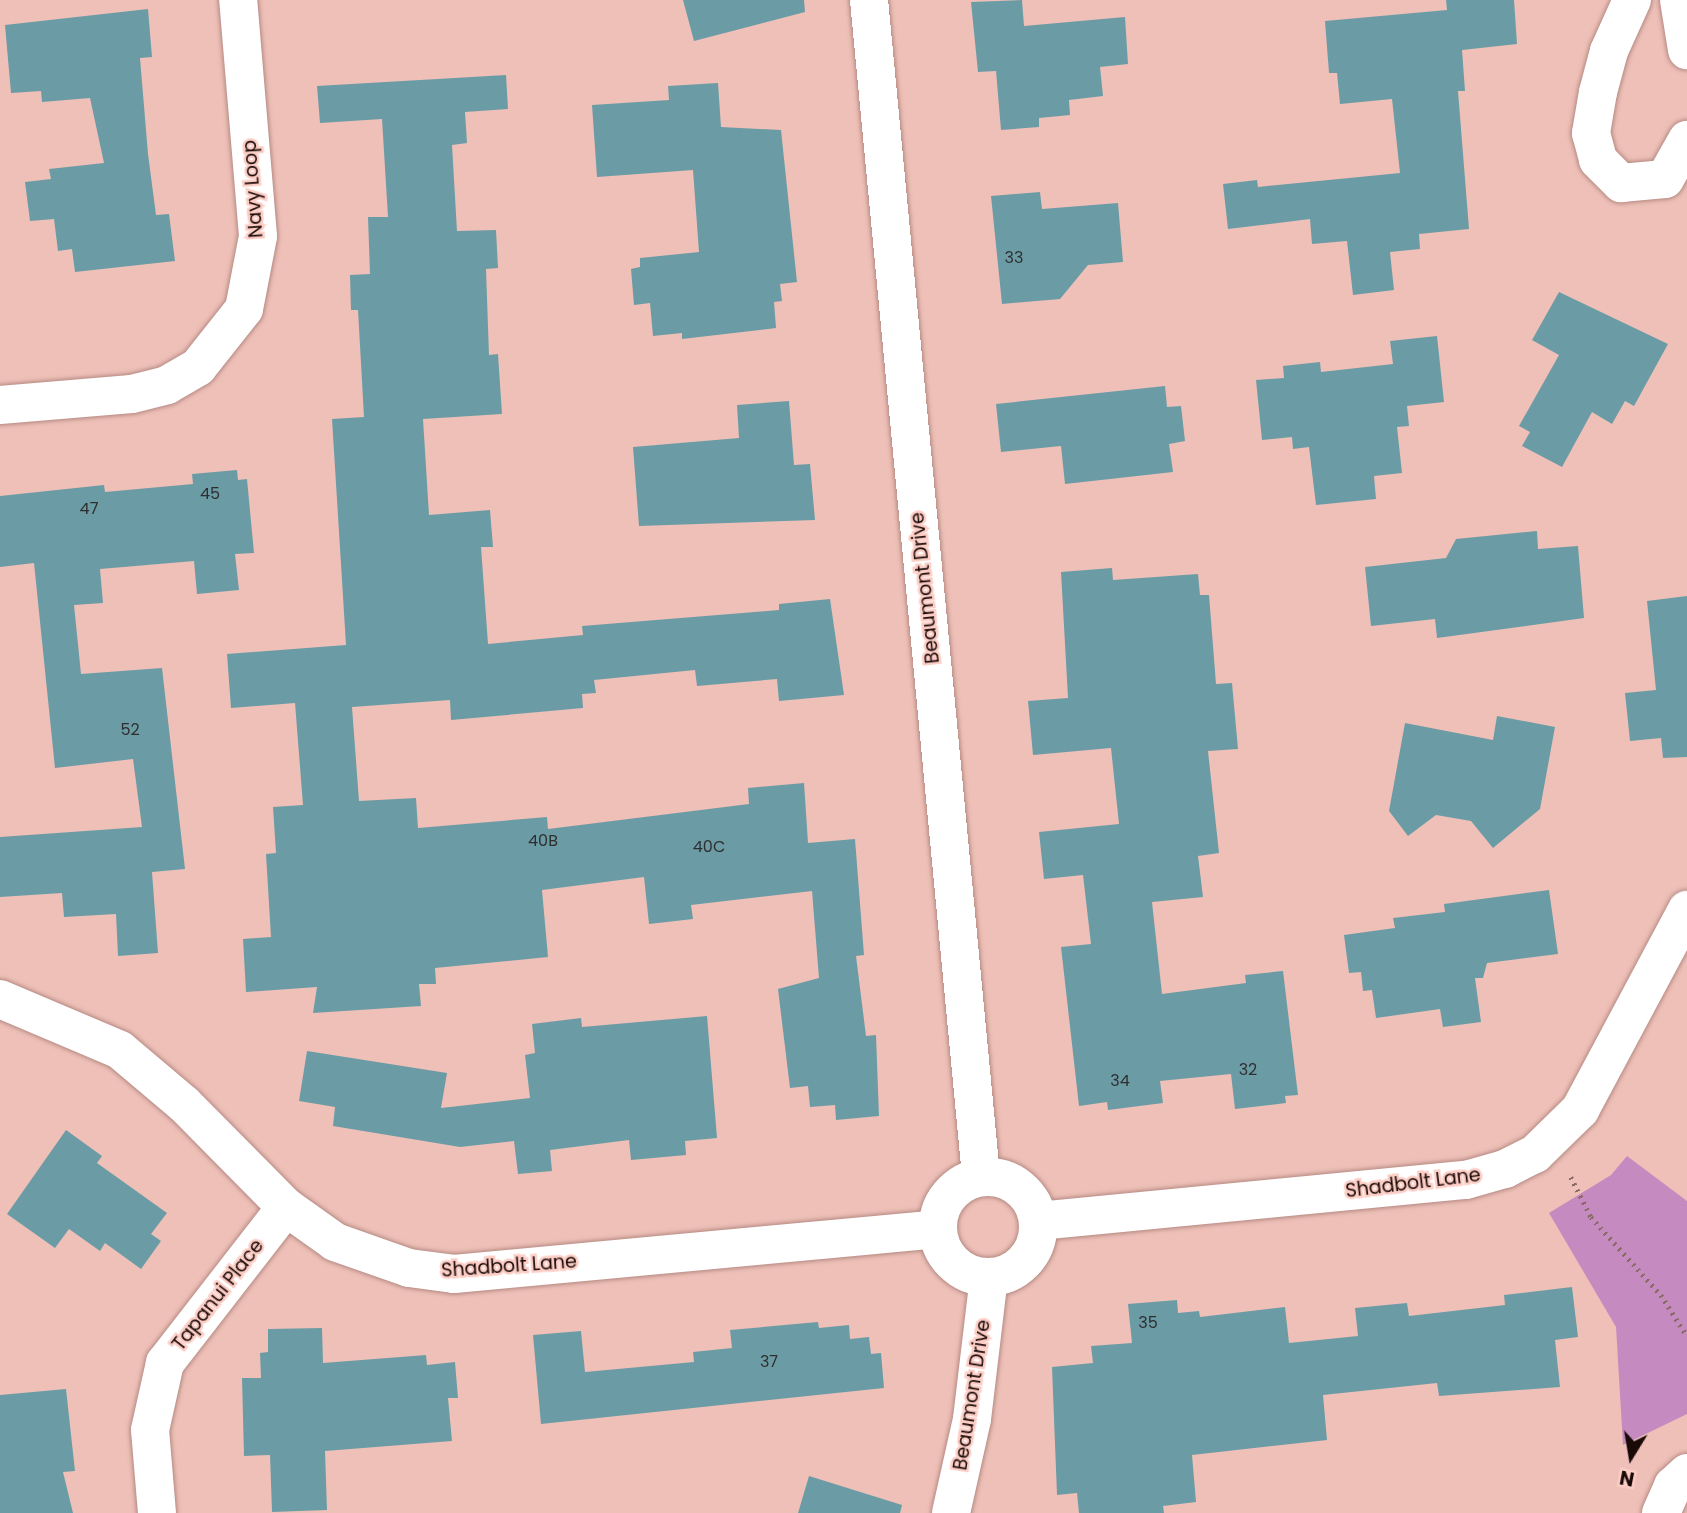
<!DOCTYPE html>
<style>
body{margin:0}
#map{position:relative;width:1687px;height:1513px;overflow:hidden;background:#eec0b8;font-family:Poppins,sans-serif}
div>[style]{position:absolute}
.green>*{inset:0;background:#c58bc1}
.building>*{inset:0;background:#6b9ca5}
.path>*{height:4.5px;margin-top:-2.25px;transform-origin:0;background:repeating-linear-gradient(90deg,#8a6a65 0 2px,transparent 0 7px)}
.roads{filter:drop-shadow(0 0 2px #b58a83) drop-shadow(0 0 2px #b58a83)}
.minor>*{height:38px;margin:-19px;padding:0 19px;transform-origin:19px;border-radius:19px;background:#fff}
.tertiary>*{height:38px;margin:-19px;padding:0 19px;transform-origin:19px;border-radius:19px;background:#fff}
.tertiary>.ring{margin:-19px;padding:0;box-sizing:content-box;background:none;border:38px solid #fff;border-radius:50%}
span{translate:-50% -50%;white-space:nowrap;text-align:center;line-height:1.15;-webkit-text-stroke:5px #fccdc5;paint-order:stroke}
.number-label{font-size:16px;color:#2e2e2f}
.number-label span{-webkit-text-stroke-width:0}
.street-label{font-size:19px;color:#190a08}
.north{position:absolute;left:1596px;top:1422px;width:70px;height:70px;-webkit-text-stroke:5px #fccdc5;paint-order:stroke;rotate:191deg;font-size:19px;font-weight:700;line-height:28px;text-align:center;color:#190a08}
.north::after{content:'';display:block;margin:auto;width:24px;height:32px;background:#190a08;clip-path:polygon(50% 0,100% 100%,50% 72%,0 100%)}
</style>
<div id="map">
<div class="green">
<i style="clip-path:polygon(1627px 1156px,1687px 1201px,1687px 1414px,1623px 1445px,1616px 1327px,1549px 1213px,1611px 1175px)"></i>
</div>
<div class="building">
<i style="clip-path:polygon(683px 0,804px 0,805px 12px,694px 41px)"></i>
<i style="clip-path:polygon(1022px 0,1024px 26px,1125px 17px,1128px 64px,1100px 67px,1103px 96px,1069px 100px,1070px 115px,1039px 118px,1039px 127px,1001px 130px,996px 71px,978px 72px,971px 2px)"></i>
<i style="clip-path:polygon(1446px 0,1514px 0,1517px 44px,1462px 50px,1465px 91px,1458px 91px,1469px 229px,1419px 234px,1420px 249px,1390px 252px,1394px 290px,1353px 295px,1347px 241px,1312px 244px,1310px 219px,1228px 229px,1223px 184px,1257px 180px,1258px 187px,1400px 173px,1392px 99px,1340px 104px,1337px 73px,1329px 73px,1325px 21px,1447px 10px)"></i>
<i style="clip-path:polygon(148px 9px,152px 57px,140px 58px,148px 154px,156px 215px,169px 214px,175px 261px,75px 272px,72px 249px,58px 251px,54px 219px,30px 221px,25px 182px,51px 179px,49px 169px,104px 163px,90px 98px,42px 102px,41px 91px,11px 93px,5px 25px)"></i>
<i style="clip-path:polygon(506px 75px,508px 109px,465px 112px,467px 143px,452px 145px,457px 231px,496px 230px,498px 268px,486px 269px,489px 355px,498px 354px,502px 414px,423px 419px,429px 515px,490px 510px,493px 547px,481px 547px,488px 644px,583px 635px,582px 626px,779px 610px,779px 604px,830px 599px,844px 695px,779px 701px,777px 679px,697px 686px,695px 670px,594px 680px,596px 693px,582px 694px,583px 708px,451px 720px,450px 700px,352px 707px,359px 801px,416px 798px,418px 828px,547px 817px,548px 829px,749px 804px,748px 788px,804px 783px,808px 843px,855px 839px,864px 955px,856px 956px,866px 1036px,876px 1035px,879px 1116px,836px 1120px,835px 1105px,810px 1107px,808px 1086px,790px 1088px,778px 989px,819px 978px,812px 891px,691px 905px,693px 919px,649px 924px,644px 877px,542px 890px,548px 957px,435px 968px,436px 984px,419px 984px,421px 1006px,313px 1013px,317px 987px,246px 992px,243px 939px,271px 937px,266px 854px,276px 853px,273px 807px,303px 805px,295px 703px,231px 708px,227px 654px,346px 645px,332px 419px,364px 417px,358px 310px,351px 310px,350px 275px,370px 274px,368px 217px,388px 217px,382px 119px,320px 123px,317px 86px)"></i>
<i style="clip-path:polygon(718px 83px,721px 127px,781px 130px,797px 282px,780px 284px,782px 301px,774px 302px,776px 328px,682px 339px,682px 333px,653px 336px,650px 303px,634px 305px,631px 269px,640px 267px,640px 258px,699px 252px,693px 170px,597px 177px,592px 105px,669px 100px,668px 86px)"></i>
<i style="clip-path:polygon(1040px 192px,1042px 209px,1118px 203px,1123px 262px,1088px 265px,1060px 299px,1002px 304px,991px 196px)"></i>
<i style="clip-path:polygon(1559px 292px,1668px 344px,1634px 406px,1625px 401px,1612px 424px,1592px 412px,1562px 467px,1522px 446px,1530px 432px,1519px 426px,1559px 355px,1532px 340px)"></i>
<i style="clip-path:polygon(1437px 336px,1444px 402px,1407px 406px,1409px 426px,1397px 427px,1402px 473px,1374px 476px,1376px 499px,1316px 505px,1309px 447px,1293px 449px,1292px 437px,1262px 440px,1256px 380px,1284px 378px,1283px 366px,1320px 362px,1321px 372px,1393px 364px,1390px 341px)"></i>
<i style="clip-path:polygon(1165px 386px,1167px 407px,1181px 406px,1185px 441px,1169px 444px,1173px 472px,1065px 484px,1061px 446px,1001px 452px,996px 404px)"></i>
<i style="clip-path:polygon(789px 401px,794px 465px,810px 464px,815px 520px,639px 526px,633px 447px,739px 438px,737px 405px)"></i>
<i style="clip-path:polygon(237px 470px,238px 480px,247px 479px,254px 553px,235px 554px,239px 590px,197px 594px,194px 561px,100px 569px,103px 603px,74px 605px,81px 674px,162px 668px,185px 869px,152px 872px,158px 953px,118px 956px,116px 914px,64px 917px,62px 893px,0 897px,0 837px,142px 827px,133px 759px,55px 768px,34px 563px,0 567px,0 496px,104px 485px,105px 492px,193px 484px,192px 474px)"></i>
<i style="clip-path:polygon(1537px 531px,1538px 549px,1578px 546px,1584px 618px,1437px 638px,1435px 619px,1371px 626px,1365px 567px,1446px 558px,1456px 539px)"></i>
<i style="clip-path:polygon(1112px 568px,1113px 580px,1198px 574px,1200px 595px,1209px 595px,1216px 684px,1232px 683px,1238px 749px,1208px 751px,1219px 853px,1198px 856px,1203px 897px,1152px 902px,1162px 994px,1246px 983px,1245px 975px,1283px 971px,1298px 1095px,1285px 1096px,1286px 1103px,1235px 1109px,1231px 1074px,1160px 1081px,1163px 1103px,1108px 1110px,1107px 1102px,1079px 1106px,1061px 947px,1091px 944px,1083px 875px,1044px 879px,1039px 832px,1119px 824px,1111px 748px,1033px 755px,1028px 701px,1068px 698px,1061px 572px)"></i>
<i style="clip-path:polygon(1687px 596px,1687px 757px,1663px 758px,1661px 738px,1630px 741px,1625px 693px,1656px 690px,1647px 601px)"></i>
<i style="clip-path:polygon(1497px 716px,1555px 727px,1540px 809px,1493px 848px,1471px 821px,1436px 815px,1408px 836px,1389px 811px,1405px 723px,1493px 740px)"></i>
<i style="clip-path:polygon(1549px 890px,1558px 954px,1487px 963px,1483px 978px,1475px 978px,1481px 1022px,1443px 1027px,1440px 1009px,1376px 1018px,1372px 990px,1363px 991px,1361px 972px,1349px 973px,1344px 935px,1395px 928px,1393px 918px,1445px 912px,1444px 904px)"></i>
<i style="clip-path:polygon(707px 1016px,717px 1138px,685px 1141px,686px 1155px,631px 1160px,629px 1140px,550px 1150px,552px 1171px,518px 1174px,514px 1141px,460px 1147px,333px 1126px,335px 1107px,299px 1101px,307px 1051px,447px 1073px,441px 1108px,530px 1098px,525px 1055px,535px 1053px,532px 1024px,581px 1018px,582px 1027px)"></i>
<i style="clip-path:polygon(66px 1130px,102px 1156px,97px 1163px,167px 1213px,151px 1234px,161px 1241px,141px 1269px,105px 1243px,100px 1251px,69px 1229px,55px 1248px,7px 1214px)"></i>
<i style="clip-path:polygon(1572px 1287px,1578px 1337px,1555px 1340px,1560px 1387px,1439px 1396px,1437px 1383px,1323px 1395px,1327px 1440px,1192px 1455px,1196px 1502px,1163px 1506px,1164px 1513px,1079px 1513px,1077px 1493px,1057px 1495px,1052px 1367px,1093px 1363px,1091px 1346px,1132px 1343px,1128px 1304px,1177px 1300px,1178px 1313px,1199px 1311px,1200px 1317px,1285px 1307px,1289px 1343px,1358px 1336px,1355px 1308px,1407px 1303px,1409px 1316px,1505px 1305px,1504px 1295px)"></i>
<i style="clip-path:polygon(818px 1322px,819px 1328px,849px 1325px,850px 1339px,869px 1337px,871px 1354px,881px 1353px,884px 1388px,541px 1424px,533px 1335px,581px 1331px,585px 1372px,694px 1362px,693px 1352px,732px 1348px,730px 1330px)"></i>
<i style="clip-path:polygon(322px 1328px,323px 1363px,426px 1355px,427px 1365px,455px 1362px,458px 1398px,448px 1398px,452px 1441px,325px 1451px,327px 1510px,272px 1512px,270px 1455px,244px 1456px,242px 1378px,261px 1378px,260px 1353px,268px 1352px,268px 1329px)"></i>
<i style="clip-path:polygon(66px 1389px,75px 1471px,63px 1472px,73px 1513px,0 1513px,0 1395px)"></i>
<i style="clip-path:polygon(809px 1476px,902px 1505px,900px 1513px,798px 1513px)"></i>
</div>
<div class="path">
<i style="left:1571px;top:1177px;width:45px;rotate:63.4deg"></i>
<i style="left:1591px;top:1217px;width:105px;rotate:48.1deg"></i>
<i style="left:1661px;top:1295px;width:49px;rotate:57.6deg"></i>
</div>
<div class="roads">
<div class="minor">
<i style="left:1632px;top:0;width:56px;rotate:114.3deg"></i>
<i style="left:1609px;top:51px;width:42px;rotate:105deg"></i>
<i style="left:1598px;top:92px;width:42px;rotate:99.7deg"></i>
<i style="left:1591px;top:133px;width:28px;rotate:75deg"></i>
<i style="left:1598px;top:160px;width:33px;rotate:45deg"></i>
<i style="left:1621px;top:183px;width:44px;rotate:-5.2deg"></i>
<i style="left:1665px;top:179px;width:45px;rotate:-60.6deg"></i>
<i style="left:1679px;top:0;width:51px;rotate:80.9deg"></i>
<i style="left:0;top:405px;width:132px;rotate:-4.8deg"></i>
<i style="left:132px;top:394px;width:36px;rotate:-14deg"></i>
<i style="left:167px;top:385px;width:36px;rotate:-30deg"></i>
<i style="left:198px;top:367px;width:74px;rotate:-51.6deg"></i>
<i style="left:244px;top:309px;width:74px;rotate:-79.1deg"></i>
<i style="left:258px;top:236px;width:237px;rotate:-94.8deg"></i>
<i style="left:157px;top:1513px;width:83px;rotate:-94.8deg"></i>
<i style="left:150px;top:1430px;width:69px;rotate:-77.4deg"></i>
<i style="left:165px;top:1363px;width:197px;rotate:-52.2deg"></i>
<i style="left:1661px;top:1513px;width:30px;rotate:-66deg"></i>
<i style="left:1673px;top:1486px;width:19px;rotate:-43deg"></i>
</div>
<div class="tertiary">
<i style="left:869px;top:0;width:1182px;rotate:84.56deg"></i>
<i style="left:0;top:999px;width:130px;rotate:23deg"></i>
<i style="left:120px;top:1050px;width:84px;rotate:40.2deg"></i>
<i style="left:184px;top:1104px;width:145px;rotate:45.3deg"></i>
<i style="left:286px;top:1207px;width:60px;rotate:35.5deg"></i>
<i style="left:335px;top:1242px;width:78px;rotate:19.4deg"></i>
<i style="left:409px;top:1268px;width:45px;rotate:7.6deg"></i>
<i style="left:454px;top:1274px;width:486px;rotate:-5.3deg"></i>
<i class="ring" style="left:938px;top:1177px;width:62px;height:62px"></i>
<i style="left:1038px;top:1221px;width:430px;rotate:-5.5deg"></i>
<i style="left:1466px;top:1180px;width:41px;rotate:-15.8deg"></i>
<i style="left:1505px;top:1169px;width:34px;rotate:-27deg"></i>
<i style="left:1535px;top:1154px;width:63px;rotate:-44.4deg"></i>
<i style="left:1580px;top:1110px;width:227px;rotate:-61.9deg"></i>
<i style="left:951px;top:1513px;width:96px;rotate:-77.4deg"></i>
<i style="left:972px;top:1419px;width:143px;rotate:-83.2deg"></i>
</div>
</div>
<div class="number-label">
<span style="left:1014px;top:258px">33</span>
<span style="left:210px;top:494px">45</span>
<span style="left:89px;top:509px">47</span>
<span style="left:130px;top:730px">52</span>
<span style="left:543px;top:841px">40B</span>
<span style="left:709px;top:847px">40C</span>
<span style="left:1248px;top:1070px">32</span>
<span style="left:1120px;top:1081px">34</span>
<span style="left:1148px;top:1323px">35</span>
<span style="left:769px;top:1362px">37</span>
</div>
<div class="street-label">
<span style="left:253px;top:189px;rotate:-94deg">Navy Loop</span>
<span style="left:925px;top:588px;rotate:-96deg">Beaumont Drive</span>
<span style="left:1413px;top:1183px;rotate:-7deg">Shadbolt Lane</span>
<span style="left:509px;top:1266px;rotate:-4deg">Shadbolt Lane</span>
<span style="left:218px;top:1295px;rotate:-52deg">Tapanui Place</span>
<span style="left:972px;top:1395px;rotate:-81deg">Beaumont Drive</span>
</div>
<div class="north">N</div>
</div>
